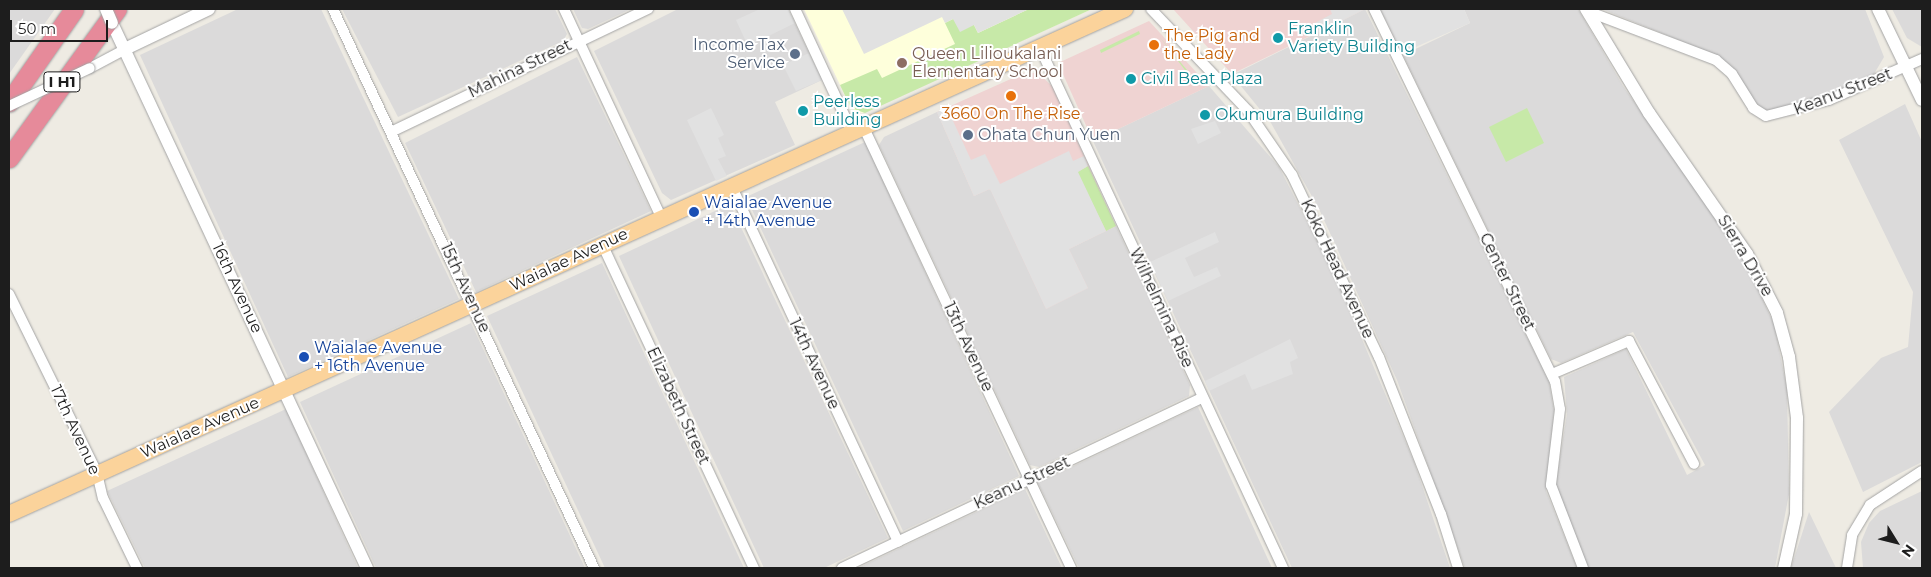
<!DOCTYPE html>
<style>
body{margin:0}
#map{position:relative;width:1931px;height:577px;overflow:hidden;background:#eeebe3;font-family:Montserrat,sans-serif}
div>[style]{position:absolute}
.residential>*{inset:0;background:#dbdada}
.commercial>*{inset:0;background:#efd3d2}
.education>*{inset:0;background:#feffdb}
.grass>*{inset:0;background:#c7e9a8}
.parking>*{inset:0;background:#e1e1e1}
.roads{filter:drop-shadow(0 0 1px #a4a4a4) drop-shadow(0 0 1px #a4a4a4)}
.minor>*{height:10px;margin:-5px;padding:0 5px;transform-origin:5px;border-radius:5px;background:#fff}
.tertiary>*{height:12px;margin:-6px;padding:0 6px;transform-origin:6px;border-radius:6px;background:#fff}
.primary>*{height:16px;margin:-8px;padding:0 8px;transform-origin:8px;border-radius:8px;background:#fbd39b}
.motorway>*{height:19px;margin:-9.5px;padding:0 9.5px;transform-origin:9.5px;border-radius:9.5px;background:#e68a9a}
.bridges{filter:drop-shadow(0 0 1px #a4a4a4) drop-shadow(0 0 1px #a4a4a4)}
.minor-bridge>*{height:10px;margin:-5px;padding:0 5px;transform-origin:5px;border-radius:5px;background:#fff}
.tertiary-bridge>*{height:12px;margin:-6px;padding:0 6px;transform-origin:6px;border-radius:6px;background:#fff}
.dots>*{width:14px;height:14px;translate:-50% -50%;box-sizing:border-box;border:2px solid #fff;border-radius:50%}
span{translate:-50% -50%;white-space:nowrap;text-align:center;line-height:1.15;-webkit-text-stroke:4px #fff;paint-order:stroke}
.shield-label span{padding:1px 4px;background:#fff;border:1px solid;border-radius:4px;-webkit-text-stroke-width:0}
.shield-label{font-size:15px;color:#1d1d1d;font-weight:700}
.culture-label{font-size:16px;color:#0d838f}
.left{translate:0 -50%;text-align:left}
.food-label{font-size:16px;color:#c56008}
.service-label{font-size:16px;color:#4e5e75}
.right{translate:-100% -50%;text-align:right}
.education-label{font-size:16px;color:#785e54}
.street-label{font-size:16px;color:#1d1d1d}
.transit-label{font-size:16px;color:#164399}
.frame{position:absolute;inset:0;border:10px solid #1d1d1d;pointer-events:none}
.north{position:absolute;left:1871px;top:517px;width:50px;height:50px;-webkit-text-stroke:4px #fff;paint-order:stroke;rotate:126deg;font-size:14px;font-weight:700;line-height:20px;text-align:center;color:#1d1d1d}
.north::after{content:'';display:block;margin:auto;width:18px;height:22px;background:#1d1d1d;clip-path:polygon(50% 0,100% 100%,50% 72%,0 100%)}
.scale{position:absolute;left:10px;top:20px;width:98px;height:22px;box-sizing:border-box;border:2px solid #1d1d1d;border-top:0;padding-left:6px;font-size:15px;line-height:18px;white-space:nowrap;color:#1d1d1d;-webkit-text-stroke:4px #fff;paint-order:stroke}
</style>
<div id="map">
<div class="residential">
<i style="clip-path:polygon(9px 9px,55px 9px,9px 74px)"></i>
<i style="clip-path:polygon(238px 9px,321px 9px,459px 299px,288px 377px,140px 55px)"></i>
<i style="clip-path:polygon(342px 9px,555px 9px,567px 34px,563px 41px,398px 117px)"></i>
<i style="clip-path:polygon(573px 9px,631px 9px,588px 29px,582px 28px)"></i>
<i style="clip-path:polygon(678px 9px,788px 9px,822px 80px,775px 102px,795px 145px,671px 200px,662px 193px,594px 51px)"></i>
<i style="clip-path:polygon(1365px 9px,1549px 382px,1554px 411px,1546px 491px,1577px 568px,1465px 568px,1397px 380px,1319px 209px,1271px 123px,1232px 75px)"></i>
<i style="clip-path:polygon(1464px 9px,1578px 9px,1623px 86px,1743px 258px,1774px 324px,1787px 389px,1789px 494px,1775px 568px,1588px 568px,1562px 511px,1556px 483px,1567px 414px,1564px 377px,1626px 349px,1687px 475px,1705px 465px,1633px 332px,1561px 363px,1551px 359px,1403px 55px,1470px 23px)"></i>
<i style="clip-path:polygon(1602px 9px,1865px 9px,1884px 57px,1874px 74px,1840px 91px,1797px 107px,1766px 111px,1753px 101px,1733px 68px,1718px 56px)"></i>
<i style="clip-path:polygon(1892px 9px,1922px 9px,1922px 47px,1907px 38px)"></i>
<i style="clip-path:polygon(577px 57px,651px 211px,476px 292px,405px 143px)"></i>
<i style="clip-path:polygon(1209px 86px,1279px 167px,1336px 278px,1414px 462px,1450px 568px,1292px 568px,1093px 141px)"></i>
<i style="clip-path:polygon(1905px 104px,1922px 142px,1922px 462px,1863px 492px,1829px 412px,1881px 358px,1908px 347px,1913px 292px,1839px 140px)"></i>
<i style="clip-path:polygon(937px 112px,974px 196px,989px 189px,1069px 249px,1116px 226px,1190px 385px,1189px 396px,1039px 467px,1030px 465px,879px 145px,884px 137px)"></i>
<i style="clip-path:polygon(865px 142px,1019px 476px,903px 531px,746px 197px)"></i>
<i style="clip-path:polygon(730px 204px,888px 538px,824px 568px,764px 568px,619px 256px)"></i>
<i style="clip-path:polygon(602px 263px,744px 568px,605px 568px,487px 316px)"></i>
<i style="clip-path:polygon(471px 323px,585px 568px,376px 568px,300px 402px)"></i>
<i style="clip-path:polygon(1198px 407px,1272px 568px,1079px 568px,1038px 483px)"></i>
<i style="clip-path:polygon(286px 409px,358px 568px,145px 568px,107px 491px)"></i>
<i style="clip-path:polygon(1025px 489px,1062px 568px,858px 568px)"></i>
<i style="clip-path:polygon(1922px 491px,1922px 568px,1863px 568px,1861px 542px,1869px 523px,1880px 511px)"></i>
<i style="clip-path:polygon(1809px 512px,1836px 568px,1791px 568px)"></i>
</div>
<div class="commercial">
<i style="clip-path:polygon(1173px 9px,1365px 9px,1232px 74px)"></i>
<i style="clip-path:polygon(1149px 21px,1209px 86px,1093px 141px,1058px 63px)"></i>
<i style="clip-path:polygon(1024px 73px,1038px 73px,1053px 87px,1116px 226px,1069px 249px,1088px 288px,1046px 309px,990px 189px,974px 196px,937px 112px)"></i>
</div>
<div class="education">
<i style="clip-path:polygon(804px 9px,1092px 9px,862px 113px,851px 108px)"></i>
</div>
<div class="grass">
<i style="clip-path:polygon(1029px 9px,1092px 9px,865px 113px,851px 108px,840px 85px,877px 69px,882px 78px,955px 44px,945px 23px,953px 19px,974px 25px,978px 33px)"></i>
<i style="clip-path:polygon(1139px 31px,1140px 34px,1101px 53px,1100px 50px)"></i>
<i style="clip-path:polygon(1159px 36px,1176px 57px,1193px 77px,1191px 78px)"></i>
<i style="clip-path:polygon(1527px 108px,1544px 143px,1506px 162px,1489px 127px)"></i>
<i style="clip-path:polygon(1088px 166px,1116px 226px,1106px 231px,1077px 172px)"></i>
</div>
<div class="parking">
<i style="clip-path:polygon(760px 9px,788px 9px,795px 23px,748px 46px,736px 20px)"></i>
<i style="clip-path:polygon(842px 9px,1029px 9px,978px 33px,974px 25px,960px 32px,953px 19px,945px 23px,942px 17px,864px 54px)"></i>
<i style="clip-path:polygon(1330px 9px,1365px 9px,1313px 35px,1309px 26px,1332px 14px)"></i>
<i style="clip-path:polygon(1380px 9px,1464px 9px,1470px 23px,1411px 49px,1398px 45px)"></i>
<i style="clip-path:polygon(809px 53px,822px 80px,796px 91px,783px 65px)"></i>
<i style="clip-path:polygon(711px 108px,724px 135px,718px 138px,726px 156px,718px 159px,727px 176px,716px 181px,687px 120px)"></i>
<i style="clip-path:polygon(947px 108px,971px 160px,985px 154px,1000px 184px,1069px 151px,1073px 161px,1084px 156px,1088px 166px,1078px 172px,1106px 231px,1069px 249px,1088px 288px,1046px 309px,990px 189px,974px 196px,937px 112px)"></i>
<i style="clip-path:polygon(1215px 121px,1221px 133px,1198px 144px,1191px 129px)"></i>
<i style="clip-path:polygon(1215px 232px,1219px 242px,1185px 258px,1194px 277px,1217px 267px,1221px 276px,1168px 301px,1150px 262px)"></i>
<i style="clip-path:polygon(1290px 339px,1298px 358px,1290px 362px,1293px 374px,1252px 390px,1245px 374px,1209px 391px,1205px 381px)"></i>
</div>
<div class="roads">
<div class="minor">
<i style="left:333px;top:9px;width:617px;rotate:64.97deg"></i>
<i style="left:564px;top:9px;width:230px;rotate:65deg"></i>
<i style="left:795px;top:9px;width:136px;rotate:65.1deg"></i>
<i style="left:1151px;top:9px;width:141px;rotate:46.4deg"></i>
<i style="left:1248px;top:111px;width:78px;rotate:55.5deg"></i>
<i style="left:1292px;top:175px;width:202px;rotate:64.5deg"></i>
<i style="left:1379px;top:357px;width:169px;rotate:68.5deg"></i>
<i style="left:1441px;top:514px;width:57px;rotate:72.5deg"></i>
<i style="left:1374px;top:9px;width:414px;rotate:64.1deg"></i>
<i style="left:1555px;top:381px;width:28px;rotate:80deg"></i>
<i style="left:1560px;top:409px;width:77px;rotate:96.8deg"></i>
<i style="left:1551px;top:485px;width:89px;rotate:68.9deg"></i>
<i style="left:1587px;top:11px;width:138px;rotate:20.8deg"></i>
<i style="left:1716px;top:60px;width:21px;rotate:41deg"></i>
<i style="left:1732px;top:74px;width:40px;rotate:58deg"></i>
<i style="left:1753px;top:108px;width:15px;rotate:32deg"></i>
<i style="left:1766px;top:116px;width:65px;rotate:-14.3deg"></i>
<i style="left:1829px;top:100px;width:102px;rotate:-23.8deg"></i>
<i style="left:1040px;top:48px;width:574px;rotate:64.95deg"></i>
<i style="left:90px;top:68px;width:40px;rotate:-28deg"></i>
<i style="left:864px;top:128px;width:486px;rotate:64.8deg"></i>
<i style="left:393px;top:131px;width:283px;rotate:-25.6deg"></i>
<i style="left:731px;top:185px;width:394px;rotate:64.9deg"></i>
<i style="left:602px;top:244px;width:358px;rotate:64.9deg"></i>
<i style="left:9px;top:294px;width:199px;rotate:63.8deg"></i>
<i style="left:97px;top:473px;width:26px;rotate:77deg"></i>
<i style="left:103px;top:498px;width:78px;rotate:64.1deg"></i>
<i style="left:1552px;top:374px;width:84px;rotate:-23.2deg"></i>
<i style="left:1629px;top:341px;width:139px;rotate:62.1deg"></i>
<i style="left:842px;top:568px;width:399px;rotate:-25.3deg"></i>
<i style="left:1847px;top:568px;width:33px;rotate:-81deg"></i>
<i style="left:1852px;top:535px;width:35px;rotate:-59deg"></i>
<i style="left:1870px;top:505px;width:62px;rotate:-33.2deg"></i>
</div>
<div class="tertiary">
<i style="left:1586px;top:9px;width:122px;rotate:58.8deg"></i>
<i style="left:1649px;top:113px;width:172px;rotate:55.2deg"></i>
<i style="left:1747px;top:254px;width:66px;rotate:63deg"></i>
<i style="left:1777px;top:313px;width:46px;rotate:74.7deg"></i>
<i style="left:1789px;top:357px;width:62px;rotate:82.5deg"></i>
<i style="left:1797px;top:418px;width:96px;rotate:90.6deg"></i>
<i style="left:1796px;top:514px;width:55px;rotate:102.5deg"></i>
<i style="left:1878px;top:9px;width:101px;rotate:64.2deg"></i>
<i style="left:112px;top:23px;width:602px;rotate:64.93deg"></i>
<i style="left:125px;top:49px;width:93px;rotate:-25.5deg"></i>
</div>
<div class="primary">
<i style="left:9px;top:514px;width:1225px;rotate:-24.35deg"></i>
</div>
<div class="motorway">
<i style="left:9px;top:102px;width:113px;rotate:-55deg"></i>
<i style="left:9px;top:158px;width:184px;rotate:-54.1deg"></i>
</div>
</div>
<div class="bridges">
<div class="minor-bridge">
<i style="left:9px;top:106px;width:89px;rotate:-25.1deg"></i>
</div>
<div class="tertiary-bridge">
<i style="left:106px;top:9px;width:15px;rotate:67deg"></i>
</div>
</div>
<div class="dots">
<i style="left:1278px;top:38px;background:#0f9aa8"></i>
<i style="left:1154px;top:45px;background:#e8710a"></i>
<i style="left:795px;top:54px;background:#5c6f8a"></i>
<i style="left:902px;top:63px;background:#8d6e63"></i>
<i style="left:1131px;top:79px;background:#0f9aa8"></i>
<i style="left:1011px;top:96px;background:#e8710a"></i>
<i style="left:803px;top:111px;background:#0f9aa8"></i>
<i style="left:1205px;top:115px;background:#0f9aa8"></i>
<i style="left:968px;top:135px;background:#5c6f8a"></i>
<i style="left:694px;top:212px;background:#1a4fb4"></i>
<i style="left:304px;top:357px;background:#1a4fb4"></i>
</div>
<div class="shield-label">
<span style="left:62px;top:82px">I H1</span>
</div>
<div class="culture-label">
<span class="left" style="left:1288px;top:38px">Franklin<br>Variety Building</span>
<span class="left" style="left:1141px;top:79px">Civil Beat Plaza</span>
<span class="left" style="left:813px;top:111px">Peerless<br>Building</span>
<span class="left" style="left:1215px;top:115px">Okumura Building</span>
</div>
<div class="food-label">
<span class="left" style="left:1164px;top:45px">The Pig and<br>the Lady</span>
<span style="left:1011px;top:114px">3660 On The Rise</span>
</div>
<div class="service-label">
<span class="right" style="left:785px;top:54px">Income Tax<br>Service</span>
<span class="left" style="left:978px;top:135px">Ohata Chun Yuen</span>
</div>
<div class="education-label">
<span class="left" style="left:912px;top:63px">Queen Lilioukalani<br>Elementary School</span>
</div>
<div class="street-label">
<span style="left:520px;top:69px;rotate:-26deg">Mahina Street</span>
<span style="left:1843px;top:92px;rotate:-21deg">Keanu Street</span>
<span style="left:1745px;top:256px;rotate:59deg">Sierra Drive</span>
<span style="left:569px;top:260px;rotate:-25deg">Waialae Avenue</span>
<span style="left:1337px;top:269px;rotate:65deg">Koko Head Avenue</span>
<span style="left:1507px;top:282px;rotate:64deg">Center Street</span>
<span style="left:237px;top:288px;rotate:65deg">16th Avenue</span>
<span style="left:465px;top:288px;rotate:65deg">15th Avenue</span>
<span style="left:1161px;top:308px;rotate:65deg">Wilhelmina Rise</span>
<span style="left:968px;top:347px;rotate:65deg">13th Avenue</span>
<span style="left:814px;top:364px;rotate:65deg">14th Avenue</span>
<span style="left:678px;top:406px;rotate:65deg">Elizabeth Street</span>
<span style="left:200px;top:428px;rotate:-24deg">Waialae Avenue</span>
<span style="left:75px;top:430px;rotate:65deg">17th Avenue</span>
<span style="left:1022px;top:483px;rotate:-25deg">Keanu Street</span>
</div>
<div class="transit-label">
<span class="left" style="left:704px;top:212px">Waialae Avenue<br>+ 14th Avenue</span>
<span class="left" style="left:314px;top:357px">Waialae Avenue<br>+ 16th Avenue</span>
</div>
<div class="frame"></div>
<div class="north">N</div>
<div class="scale">50 m</div>
</div>
